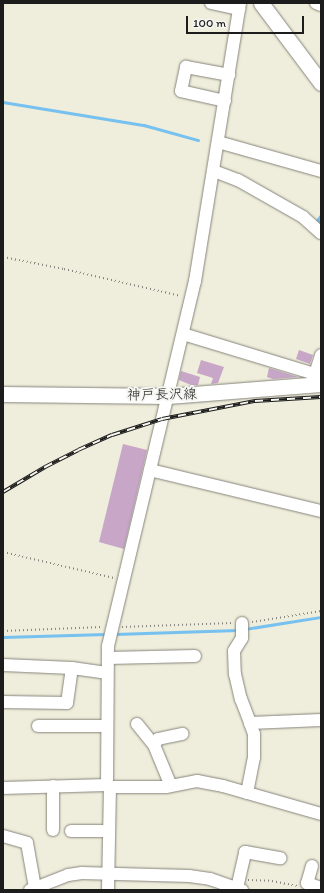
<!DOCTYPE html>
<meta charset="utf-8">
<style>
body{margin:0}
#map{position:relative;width:324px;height:893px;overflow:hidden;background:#efeddb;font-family:Itim,"Klee One",sans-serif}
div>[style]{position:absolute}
.stream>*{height:2.5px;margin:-1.25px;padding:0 1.25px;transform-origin:1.25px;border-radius:1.25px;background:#76c1ef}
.building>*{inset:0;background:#c7a6c8}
.path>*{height:1.5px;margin-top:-0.75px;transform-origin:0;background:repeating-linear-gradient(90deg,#86847c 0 1px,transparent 0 4px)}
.roads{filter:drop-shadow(0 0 1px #86847c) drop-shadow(0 0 1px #86847c)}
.minor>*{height:12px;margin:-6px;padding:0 6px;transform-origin:6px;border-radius:6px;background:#fff}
.major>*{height:15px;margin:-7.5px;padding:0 7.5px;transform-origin:7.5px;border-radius:7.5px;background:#fff}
.rail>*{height:4px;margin-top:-2px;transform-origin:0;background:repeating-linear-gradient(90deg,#f6f6f2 0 8px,#1c1c1c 0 16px);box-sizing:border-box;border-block:1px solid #1c1c1c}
span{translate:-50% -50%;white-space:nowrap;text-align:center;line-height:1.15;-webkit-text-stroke:4px #f6f6f2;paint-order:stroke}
.street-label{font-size:14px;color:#1c1c1c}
.frame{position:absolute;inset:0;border:4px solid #1c1c1c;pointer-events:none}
.scale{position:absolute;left:186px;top:16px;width:118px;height:18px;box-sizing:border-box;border:2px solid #1c1c1c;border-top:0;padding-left:5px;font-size:12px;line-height:14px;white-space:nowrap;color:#1c1c1c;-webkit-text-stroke:3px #f6f6f2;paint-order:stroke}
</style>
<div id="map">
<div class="stream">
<i style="left:3px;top:102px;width:143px;rotate:9.3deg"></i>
<i style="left:144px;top:125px;width:56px;rotate:15.5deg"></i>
<i style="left:321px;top:216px;width:5px;rotate:127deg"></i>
<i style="left:318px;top:220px;width:6px;rotate:59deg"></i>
<i style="left:245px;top:629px;width:77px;rotate:-9deg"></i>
<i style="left:115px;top:634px;width:123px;rotate:-1.9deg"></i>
<i style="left:3px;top:637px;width:103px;rotate:-1.7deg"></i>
</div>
<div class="building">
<i style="clip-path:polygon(299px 350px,313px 355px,310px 364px,296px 359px)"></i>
<i style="clip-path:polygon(201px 360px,224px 367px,218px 383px,211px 384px,213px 378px,197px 373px)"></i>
<i style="clip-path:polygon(269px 368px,298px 377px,273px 379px,267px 377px)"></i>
<i style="clip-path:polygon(181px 371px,200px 377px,198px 385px,191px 385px,179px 380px)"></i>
<i style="clip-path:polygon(123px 444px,147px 450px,124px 549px,99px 542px)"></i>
</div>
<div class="path">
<i style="left:3px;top:257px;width:62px;rotate:11.1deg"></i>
<i style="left:64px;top:269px;width:120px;rotate:13deg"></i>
<i style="left:3px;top:552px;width:114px;rotate:13.2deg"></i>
<i style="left:252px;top:622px;width:70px;rotate:-9.1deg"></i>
<i style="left:122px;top:627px;width:110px;rotate:-2.1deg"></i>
<i style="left:3px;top:631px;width:99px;rotate:-2.3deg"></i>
<i style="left:248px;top:880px;width:24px;rotate:2deg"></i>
<i style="left:272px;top:881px;width:26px;rotate:11deg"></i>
</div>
<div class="roads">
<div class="minor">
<i style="left:211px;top:3px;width:29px;rotate:12deg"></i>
<i style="left:316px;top:3px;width:5px;rotate:22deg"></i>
<i style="left:225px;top:101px;width:45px;rotate:-167.2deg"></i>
<i style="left:181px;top:91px;width:25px;rotate:-78deg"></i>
<i style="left:186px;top:67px;width:44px;rotate:10.5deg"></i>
<i style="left:218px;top:142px;width:107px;rotate:15.7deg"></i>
<i style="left:214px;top:171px;width:26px;rotate:21deg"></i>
<i style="left:238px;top:180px;width:75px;rotate:29.6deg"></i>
<i style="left:303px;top:217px;width:24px;rotate:42deg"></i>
<i style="left:183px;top:334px;width:138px;rotate:16.9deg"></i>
<i style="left:315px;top:374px;width:11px;rotate:100deg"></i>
<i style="left:315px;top:374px;width:20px;rotate:-72deg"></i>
<i style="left:150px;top:470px;width:176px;rotate:13.5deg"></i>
<i style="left:242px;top:623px;width:15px;rotate:90deg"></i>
<i style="left:242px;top:638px;width:15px;rotate:122deg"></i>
<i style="left:234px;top:651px;width:23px;rotate:88deg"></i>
<i style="left:235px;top:674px;width:26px;rotate:77deg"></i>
<i style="left:241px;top:699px;width:26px;rotate:69deg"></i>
<i style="left:108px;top:658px;width:87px;rotate:-1.3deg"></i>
<i style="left:3px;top:665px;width:69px;rotate:2.5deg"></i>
<i style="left:72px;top:668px;width:35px;rotate:8deg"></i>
<i style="left:3px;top:702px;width:64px;rotate:0.9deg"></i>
<i style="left:67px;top:703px;width:35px;rotate:-82deg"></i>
<i style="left:137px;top:724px;width:27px;rotate:51deg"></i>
<i style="left:154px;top:745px;width:44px;rotate:67.5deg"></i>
<i style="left:38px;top:726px;width:68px"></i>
<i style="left:154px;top:745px;width:7px;rotate:-56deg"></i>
<i style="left:158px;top:739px;width:25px;rotate:-12deg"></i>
<i style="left:107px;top:785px;width:139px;rotate:-89.6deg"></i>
<i style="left:108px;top:646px;width:375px;rotate:-76.6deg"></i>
<i style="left:195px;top:281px;width:282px;rotate:-80.8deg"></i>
<i style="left:3px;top:788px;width:104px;rotate:-1.7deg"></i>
<i style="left:107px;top:785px;width:4px;rotate:34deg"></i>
<i style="left:110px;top:787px;width:56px"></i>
<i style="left:166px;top:787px;width:32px;rotate:-11deg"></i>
<i style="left:197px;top:781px;width:26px;rotate:11deg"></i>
<i style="left:223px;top:786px;width:102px;rotate:15.9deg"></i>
<i style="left:247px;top:793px;width:36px;rotate:-79deg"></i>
<i style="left:254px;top:758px;width:24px;rotate:-90deg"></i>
<i style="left:254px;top:734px;width:12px;rotate:-110deg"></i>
<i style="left:250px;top:723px;width:71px;rotate:-2.4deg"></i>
<i style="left:53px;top:830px;width:44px;rotate:-90deg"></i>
<i style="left:71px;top:831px;width:38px"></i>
<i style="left:3px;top:836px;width:25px;rotate:16deg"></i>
<i style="left:27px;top:843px;width:46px;rotate:79.9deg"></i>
<i style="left:312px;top:866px;width:18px;rotate:106deg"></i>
<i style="left:307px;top:883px;width:15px;rotate:20deg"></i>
<i style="left:237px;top:888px;width:37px;rotate:-77deg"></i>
<i style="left:245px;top:852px;width:36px;rotate:10deg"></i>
<i style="left:30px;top:890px;width:41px;rotate:-21.5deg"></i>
<i style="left:68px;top:875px;width:14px;rotate:-8deg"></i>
<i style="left:82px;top:873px;width:107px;rotate:1.6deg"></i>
<i style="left:189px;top:876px;width:21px;rotate:8deg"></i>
<i style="left:210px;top:879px;width:34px;rotate:19deg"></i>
<i style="left:108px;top:890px;width:103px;rotate:-88.9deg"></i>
</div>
<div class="major">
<i style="left:261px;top:3px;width:100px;rotate:53.1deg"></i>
<i style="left:3px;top:394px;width:165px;rotate:0.7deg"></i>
<i style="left:168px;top:396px;width:153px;rotate:-4.5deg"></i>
</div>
</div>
<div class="rail">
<i style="left:3px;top:492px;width:49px;rotate:-30.8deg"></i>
<i style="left:45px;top:467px;width:37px;rotate:-27deg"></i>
<i style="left:78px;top:450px;width:37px;rotate:-24deg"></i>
<i style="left:112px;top:435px;width:52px;rotate:-17.7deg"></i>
<i style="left:162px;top:419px;width:95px;rotate:-11deg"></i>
<i style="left:255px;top:401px;width:66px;rotate:-3.5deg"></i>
</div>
<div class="street-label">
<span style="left:162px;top:395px;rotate:-1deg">神戸長沢線</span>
</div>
<div class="frame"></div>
<div class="scale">100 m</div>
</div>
